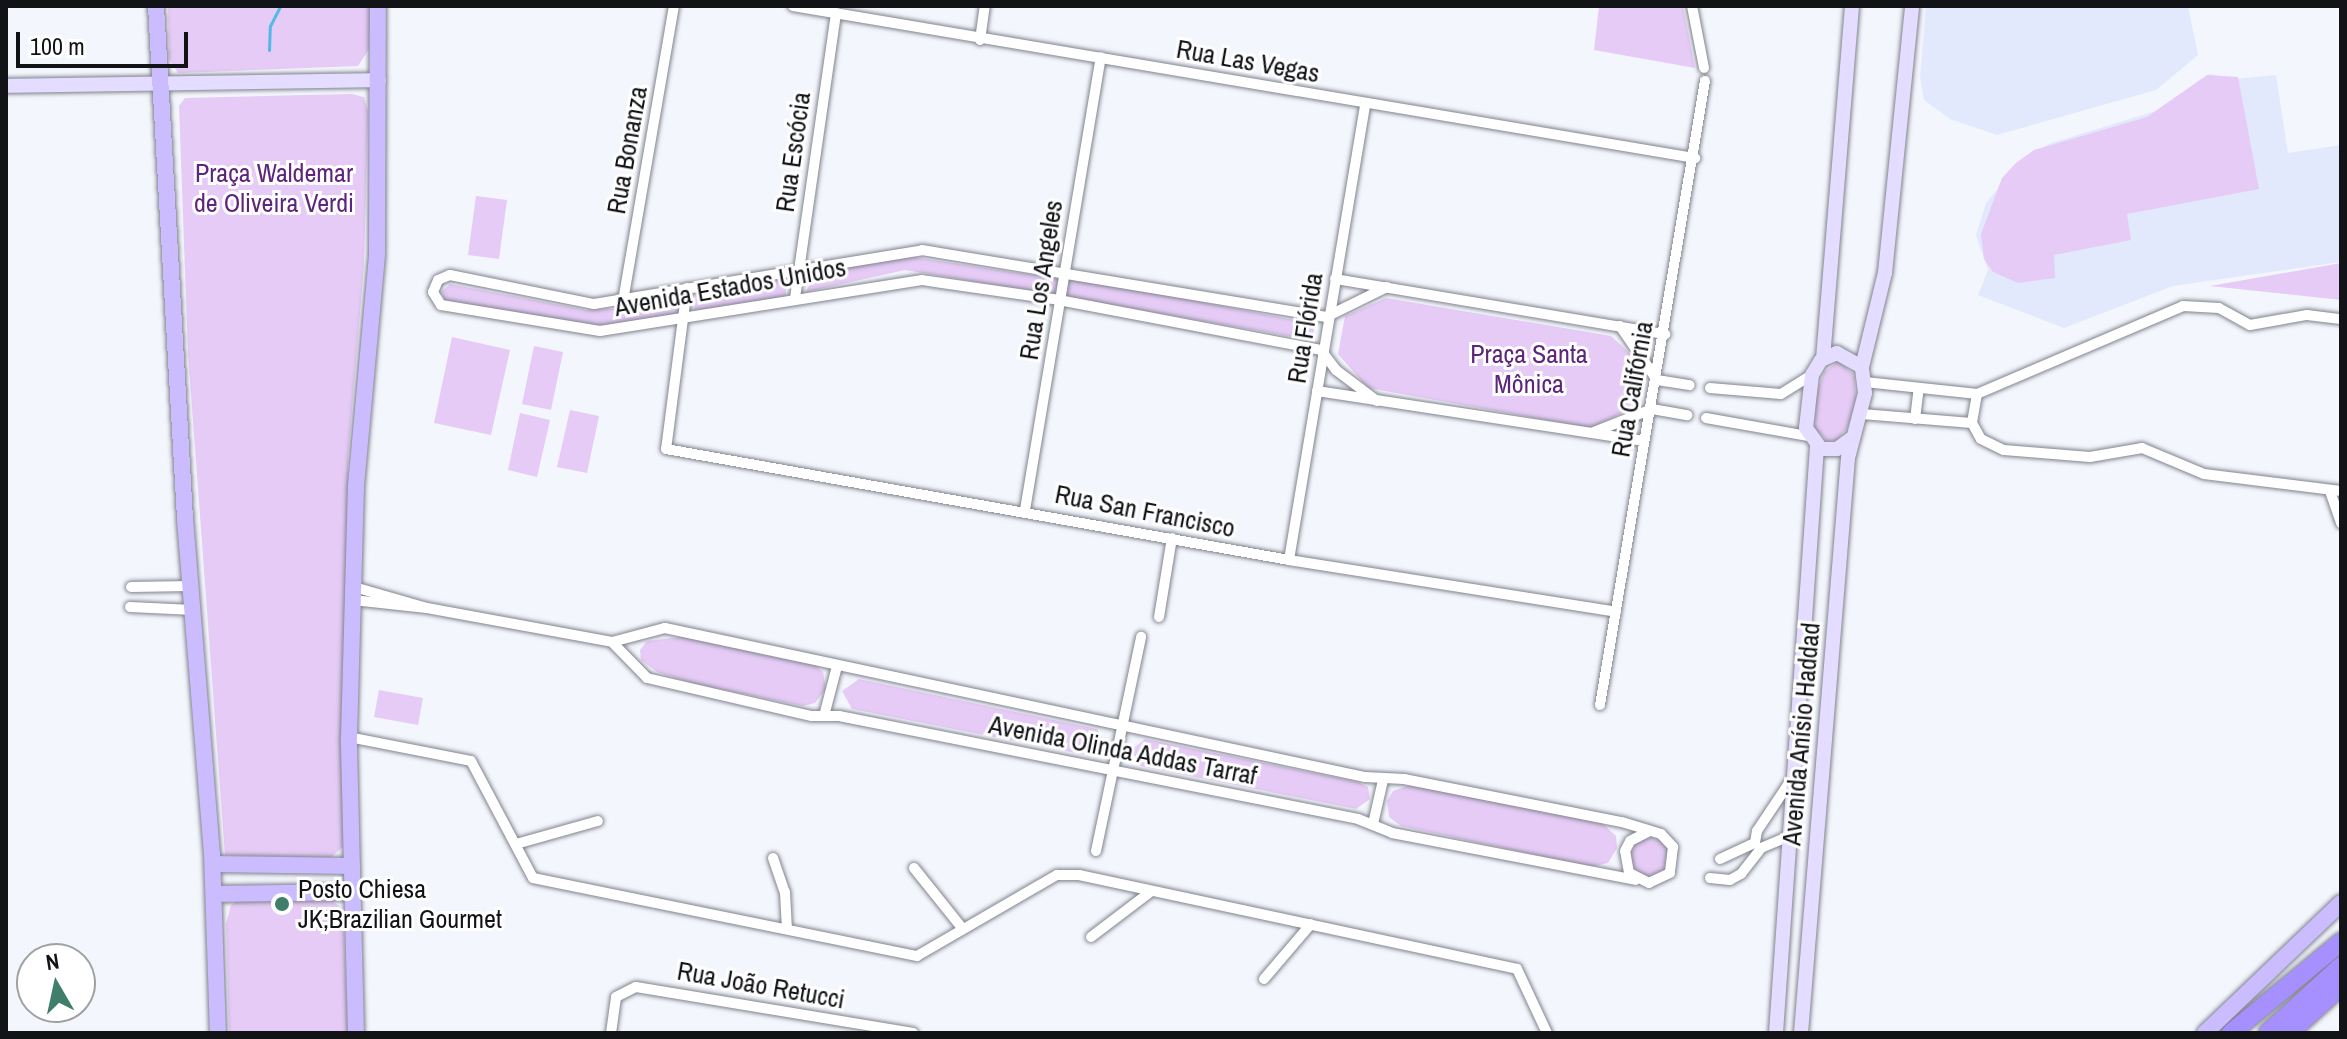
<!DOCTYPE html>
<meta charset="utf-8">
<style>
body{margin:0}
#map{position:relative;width:2347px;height:1039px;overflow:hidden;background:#f4f6fd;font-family:"Archivo Narrow",sans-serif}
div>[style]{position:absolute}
.built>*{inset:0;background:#e3e9fc}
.green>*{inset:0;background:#e5cbf6}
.round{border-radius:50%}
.stream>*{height:3px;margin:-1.5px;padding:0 1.5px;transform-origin:1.5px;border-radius:1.5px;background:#53b8e8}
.roads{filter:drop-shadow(0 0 2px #80838d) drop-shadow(0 0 2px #80838d)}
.street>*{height:10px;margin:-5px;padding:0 5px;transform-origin:5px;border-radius:5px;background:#fff}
.secondary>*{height:14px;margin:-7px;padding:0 7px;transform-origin:7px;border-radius:7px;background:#e4ddff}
.primary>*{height:16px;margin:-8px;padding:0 8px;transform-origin:8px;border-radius:8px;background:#cabcff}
.highway>*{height:18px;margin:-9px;padding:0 9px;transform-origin:9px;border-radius:9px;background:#a68fff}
.dots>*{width:22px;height:22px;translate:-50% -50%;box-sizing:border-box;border:4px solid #fff;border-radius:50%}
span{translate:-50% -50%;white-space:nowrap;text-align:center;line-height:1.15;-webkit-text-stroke:6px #fff;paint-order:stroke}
.street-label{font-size:26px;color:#121317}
.park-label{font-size:26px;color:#5e257c}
.poi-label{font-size:26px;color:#121317}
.left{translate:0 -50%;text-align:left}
.frame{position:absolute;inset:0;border:8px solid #121317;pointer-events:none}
.north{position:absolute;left:16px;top:943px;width:80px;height:80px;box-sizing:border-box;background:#fff;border:2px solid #a0a1a2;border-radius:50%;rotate:351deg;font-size:22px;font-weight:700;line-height:32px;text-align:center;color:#121317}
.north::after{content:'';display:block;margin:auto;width:28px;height:36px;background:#3f7e6b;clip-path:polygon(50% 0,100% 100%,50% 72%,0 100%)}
.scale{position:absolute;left:16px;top:32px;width:172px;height:36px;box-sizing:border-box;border:4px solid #121317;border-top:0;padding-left:10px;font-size:24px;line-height:28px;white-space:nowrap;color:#121317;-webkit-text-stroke:6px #fff;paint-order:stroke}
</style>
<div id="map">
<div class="built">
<i style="clip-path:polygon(1926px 6px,2188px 6px,2198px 55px,2156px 90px,1997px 135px,1950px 119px,1924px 100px,1920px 78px)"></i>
<i style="clip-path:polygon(2210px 74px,2234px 79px,2276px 75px,2288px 153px,2341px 145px,2341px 262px,2173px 286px,2064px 328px,1978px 295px,1988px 270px,1976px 235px,1986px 203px,2021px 160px,2051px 143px,2172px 106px)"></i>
</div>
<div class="green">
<i style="clip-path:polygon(168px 6px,370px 6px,371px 46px,358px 66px,178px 73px,169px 59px)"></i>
<i style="clip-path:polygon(1599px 6px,1683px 6px,1695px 68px,1594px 50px)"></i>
<i style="clip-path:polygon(2207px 75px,2238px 77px,2259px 189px,2127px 214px,2131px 240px,2054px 255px,2055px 278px,2018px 283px,1993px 272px,1984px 259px,1981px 234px,2002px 178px,2016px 163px,2034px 150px,2147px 117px)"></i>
<i style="clip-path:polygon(352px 94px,364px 97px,368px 111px,364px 265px,348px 458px,343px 847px,330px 858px,225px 855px,188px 353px,179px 106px,185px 98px)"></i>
<i style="clip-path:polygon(476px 196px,507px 200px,499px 259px,468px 255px)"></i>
<i style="clip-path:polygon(907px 256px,1058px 279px,1056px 295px,905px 270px,806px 292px,815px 272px)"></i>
<i style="clip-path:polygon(2341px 263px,2341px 300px,2210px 286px)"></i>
<i style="clip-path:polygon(786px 276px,786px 297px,694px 314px,696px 289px)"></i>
<i style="clip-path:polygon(1068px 276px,1315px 324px,1312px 340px,1064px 297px)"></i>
<i style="clip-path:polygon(450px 284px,586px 310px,629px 308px,679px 293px,682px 317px,599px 326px,445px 302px,442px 291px)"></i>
<i style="clip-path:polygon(1386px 298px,1611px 336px,1638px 361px,1630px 409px,1591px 428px,1368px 388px,1338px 354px,1345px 316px)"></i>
<i style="clip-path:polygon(452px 337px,510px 350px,491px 435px,434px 423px)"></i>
<i style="clip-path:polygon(534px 346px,563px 352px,551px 410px,522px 404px)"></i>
<i style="clip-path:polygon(1839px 361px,1854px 375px,1856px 399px,1848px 427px,1837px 440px,1827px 441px,1815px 428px,1816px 395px,1824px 372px)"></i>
<i style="clip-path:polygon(570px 410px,599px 416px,587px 473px,557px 467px)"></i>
<i style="clip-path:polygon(520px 413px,550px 420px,537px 477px,508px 470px)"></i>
<i style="clip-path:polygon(681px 637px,815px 665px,823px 672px,826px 689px,815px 703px,803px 706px,695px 684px,657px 672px,641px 660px,640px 650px,647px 641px)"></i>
<i style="clip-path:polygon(859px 679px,1097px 729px,1106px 744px,1100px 754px,1091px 756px,852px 709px,842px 691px)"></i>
<i style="clip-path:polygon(379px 690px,423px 698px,418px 725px,374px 717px)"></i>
<i style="clip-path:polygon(1145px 739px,1358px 782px,1368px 787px,1370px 799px,1356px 809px,1140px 766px,1131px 750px)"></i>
<i style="clip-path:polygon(1410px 785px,1602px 823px,1616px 836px,1617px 848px,1608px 863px,1591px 867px,1401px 826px,1389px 817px,1387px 801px,1393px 791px)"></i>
<i class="round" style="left:1631px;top:838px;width:38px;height:38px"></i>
<i style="clip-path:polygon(330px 899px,343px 909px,348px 1033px,229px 1033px,226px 924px,231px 905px,238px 900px)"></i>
</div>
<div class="stream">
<i style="left:269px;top:50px;width:24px;rotate:-88deg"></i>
<i style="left:270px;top:26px;width:22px;rotate:-63deg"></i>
</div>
<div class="roads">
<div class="street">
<i style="left:793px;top:6px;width:915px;rotate:9.57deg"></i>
<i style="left:1692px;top:6px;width:63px;rotate:79deg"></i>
<i style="left:980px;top:40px;width:34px;rotate:-82deg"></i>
<i style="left:1335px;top:279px;width:335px;rotate:9.5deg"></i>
<i style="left:687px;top:288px;width:162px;rotate:97.4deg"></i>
<i style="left:666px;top:449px;width:633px;rotate:10.1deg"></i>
<i style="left:1289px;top:560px;width:331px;rotate:9deg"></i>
<i style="left:795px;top:298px;width:288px;rotate:-81.8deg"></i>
<i style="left:623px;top:301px;width:299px;rotate:-80.2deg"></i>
<i style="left:1620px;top:326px;width:65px;rotate:55.6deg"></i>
<i style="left:1657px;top:380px;width:33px;rotate:9deg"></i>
<i style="left:1865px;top:382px;width:113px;rotate:6.1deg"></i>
<i style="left:1977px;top:394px;width:224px;rotate:-23.1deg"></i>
<i style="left:2183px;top:306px;width:36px;rotate:3deg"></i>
<i style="left:2219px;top:308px;width:35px;rotate:29deg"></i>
<i style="left:2250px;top:325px;width:58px;rotate:-10deg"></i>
<i style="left:2307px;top:315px;width:34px;rotate:7deg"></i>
<i style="left:1710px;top:388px;width:71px;rotate:4.8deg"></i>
<i style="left:1781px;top:394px;width:36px;rotate:-32deg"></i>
<i style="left:1317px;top:391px;width:331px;rotate:8.7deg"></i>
<i style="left:1977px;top:394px;width:29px;rotate:100deg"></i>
<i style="left:1972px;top:423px;width:18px;rotate:61deg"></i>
<i style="left:1981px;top:439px;width:25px;rotate:26deg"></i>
<i style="left:2004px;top:450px;width:86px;rotate:4.7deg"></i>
<i style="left:2090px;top:457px;width:53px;rotate:-9.8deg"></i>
<i style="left:2142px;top:448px;width:67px;rotate:22.8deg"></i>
<i style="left:2204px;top:474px;width:138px;rotate:7.1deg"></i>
<i style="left:1377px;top:401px;width:51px;rotate:-142.9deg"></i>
<i style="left:1336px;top:370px;width:25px;rotate:-127deg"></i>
<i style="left:1321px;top:350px;width:266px;rotate:-169.2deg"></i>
<i style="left:1060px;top:300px;width:139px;rotate:-171.8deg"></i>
<i style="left:922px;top:280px;width:326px;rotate:171deg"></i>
<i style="left:600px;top:331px;width:161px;rotate:-170.7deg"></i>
<i style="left:441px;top:305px;width:15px;rotate:-122deg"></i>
<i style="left:433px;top:292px;width:13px;rotate:-67deg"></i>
<i style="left:438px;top:280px;width:13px;rotate:-23deg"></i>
<i style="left:450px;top:275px;width:147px;rotate:11.4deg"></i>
<i style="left:594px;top:304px;width:332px;rotate:-9.3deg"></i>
<i style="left:922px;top:250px;width:410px;rotate:9.4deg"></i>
<i style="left:1326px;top:317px;width:68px;rotate:-26.2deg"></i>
<i style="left:1862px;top:414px;width:110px;rotate:4.7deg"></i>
<i style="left:1706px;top:418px;width:104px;rotate:10deg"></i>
<i style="left:1915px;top:419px;width:31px;rotate:-83deg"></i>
<i style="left:1594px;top:432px;width:62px;rotate:-21.6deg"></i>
<i style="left:1652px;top:409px;width:36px;rotate:10deg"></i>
<i style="left:2330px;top:491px;width:34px;rotate:71deg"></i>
<i style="left:1025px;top:510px;width:459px;rotate:-80.5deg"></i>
<i style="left:1289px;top:560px;width:462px;rotate:-80.5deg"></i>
<i style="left:131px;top:587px;width:59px;rotate:-1deg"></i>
<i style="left:354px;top:587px;width:76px;rotate:16deg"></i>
<i style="left:427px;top:608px;width:188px;rotate:10.4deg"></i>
<i style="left:612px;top:642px;width:55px;rotate:-14.8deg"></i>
<i style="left:665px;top:628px;width:716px;rotate:12.02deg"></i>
<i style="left:1365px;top:777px;width:39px;rotate:3deg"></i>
<i style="left:1404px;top:779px;width:222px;rotate:11.2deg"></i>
<i style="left:1622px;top:822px;width:41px;rotate:17.1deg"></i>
<i style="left:1661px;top:834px;width:18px;rotate:47deg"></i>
<i style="left:1673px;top:847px;width:26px;rotate:97deg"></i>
<i style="left:1670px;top:873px;width:23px;rotate:155deg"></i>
<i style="left:1649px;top:883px;width:22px;rotate:-153deg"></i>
<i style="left:1629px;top:873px;width:22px;rotate:-100deg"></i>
<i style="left:1625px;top:851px;width:11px;rotate:-63deg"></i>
<i style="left:1630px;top:841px;width:22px;rotate:-27deg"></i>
<i style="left:353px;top:600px;width:74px;rotate:6.2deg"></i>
<i style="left:130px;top:607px;width:63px;rotate:2.7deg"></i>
<i style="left:1159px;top:617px;width:80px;rotate:-80.7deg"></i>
<i style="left:612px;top:642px;width:50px;rotate:45.8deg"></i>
<i style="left:647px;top:678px;width:169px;rotate:13deg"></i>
<i style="left:812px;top:716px;width:27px"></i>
<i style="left:839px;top:716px;width:529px;rotate:11.22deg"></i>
<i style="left:1358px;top:819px;width:37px;rotate:22deg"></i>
<i style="left:1392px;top:833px;width:248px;rotate:10.9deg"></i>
<i style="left:1600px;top:705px;width:633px;rotate:-80.45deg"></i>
<i style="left:824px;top:716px;width:52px;rotate:-75.4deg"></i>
<i style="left:349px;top:737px;width:124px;rotate:11.1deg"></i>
<i style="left:471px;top:761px;width:132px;rotate:62.1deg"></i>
<i style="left:533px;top:878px;width:392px;rotate:11.5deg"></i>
<i style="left:917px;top:956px;width:162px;rotate:-30.1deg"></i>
<i style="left:1057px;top:875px;width:22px"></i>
<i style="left:1079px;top:875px;width:448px;rotate:12.1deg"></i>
<i style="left:1517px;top:969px;width:71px;rotate:64.9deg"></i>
<i style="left:1373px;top:824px;width:45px;rotate:-77.2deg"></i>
<i style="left:516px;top:844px;width:85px;rotate:-15.7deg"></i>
<i style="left:1096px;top:851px;width:219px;rotate:-78.1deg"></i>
<i style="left:773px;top:858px;width:36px;rotate:71deg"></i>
<i style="left:785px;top:892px;width:37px;rotate:87deg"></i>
<i style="left:1720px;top:859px;width:38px;rotate:-25deg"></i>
<i style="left:1755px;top:843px;width:12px;rotate:-81deg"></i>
<i style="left:1757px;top:831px;width:65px;rotate:-56.3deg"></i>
<i style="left:914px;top:868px;width:77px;rotate:51.3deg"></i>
<i style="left:1710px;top:878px;width:20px;rotate:6deg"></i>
<i style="left:1730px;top:880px;width:13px;rotate:-29deg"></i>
<i style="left:1741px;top:874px;width:33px;rotate:-52deg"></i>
<i style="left:1761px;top:848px;width:30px;rotate:-23deg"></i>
<i style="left:1091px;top:937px;width:74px;rotate:-37.3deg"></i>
<i style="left:1264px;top:979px;width:72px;rotate:-49.5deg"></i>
<i style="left:611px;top:1033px;width:36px;rotate:-82deg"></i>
<i style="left:616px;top:997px;width:22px;rotate:-27deg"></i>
<i style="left:636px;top:987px;width:281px;rotate:9.4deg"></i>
</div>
<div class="secondary">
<i style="left:6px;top:86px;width:373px;rotate:-0.9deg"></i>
<i style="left:1823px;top:359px;width:354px;rotate:-85.3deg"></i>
<i style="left:1862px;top:367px;width:97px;rotate:-76.3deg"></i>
<i style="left:1885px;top:273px;width:268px;rotate:-84.2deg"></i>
<i style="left:1776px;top:1033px;width:588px;rotate:-86deg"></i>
<i style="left:1801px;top:1033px;width:577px;rotate:-85.33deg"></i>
<i style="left:1848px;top:458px;width:67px;rotate:-75.3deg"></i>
<i style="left:1865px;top:393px;width:26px;rotate:-97deg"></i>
<i style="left:1862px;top:367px;width:29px;rotate:-151deg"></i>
<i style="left:1837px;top:353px;width:17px;rotate:156deg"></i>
<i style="left:1821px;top:360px;width:17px;rotate:121deg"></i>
<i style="left:1812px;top:375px;width:53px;rotate:96.5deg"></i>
<i style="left:1806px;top:428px;width:26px;rotate:54deg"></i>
<i style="left:1821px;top:449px;width:16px"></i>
<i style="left:1837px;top:449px;width:17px;rotate:-36deg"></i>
</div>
<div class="primary">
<i style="left:156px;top:6px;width:514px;rotate:86.76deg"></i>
<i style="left:185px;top:519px;width:336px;rotate:85.4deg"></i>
<i style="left:212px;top:854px;width:179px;rotate:88.1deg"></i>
<i style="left:213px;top:864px;width:139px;rotate:0.8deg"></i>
<i style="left:214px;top:894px;width:138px;rotate:-0.8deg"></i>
<i style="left:356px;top:1033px;width:296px;rotate:-91.4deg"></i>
<i style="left:349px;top:737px;width:251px;rotate:-88.4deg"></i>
<i style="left:356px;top:486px;width:233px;rotate:-84.8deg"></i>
<i style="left:377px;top:254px;width:248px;rotate:-89.8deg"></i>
<i style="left:2205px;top:1033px;width:188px;rotate:-43.7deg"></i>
</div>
<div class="highway">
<i style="left:2231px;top:1033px;width:143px;rotate:-39.6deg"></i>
<i style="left:2268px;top:1033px;width:99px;rotate:-42.5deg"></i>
<i style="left:2289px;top:1033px;width:70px;rotate:-42.1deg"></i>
</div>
</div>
<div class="dots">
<i style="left:282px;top:904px;background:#3f7e6b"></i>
</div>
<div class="street-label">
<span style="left:1248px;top:61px;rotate:10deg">Rua Las Vegas</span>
<span style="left:627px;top:150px;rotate:-80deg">Rua Bonanza</span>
<span style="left:793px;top:152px;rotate:-82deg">Rua Escócia</span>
<span style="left:1041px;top:280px;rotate:-81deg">Rua Los Angeles</span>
<span style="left:730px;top:287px;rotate:-10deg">Avenida Estados Unidos</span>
<span style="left:1305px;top:328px;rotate:-81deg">Rua Flórida</span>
<span style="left:1632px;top:389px;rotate:-80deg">Rua Califórnia</span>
<span style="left:1145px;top:511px;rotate:11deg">Rua San Francisco</span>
<span style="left:1801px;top:734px;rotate:-85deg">Avenida Anísio Haddad</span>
<span style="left:1123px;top:750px;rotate:11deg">Avenida Olinda Addas Tarraf</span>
<span style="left:761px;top:985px;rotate:10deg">Rua João Retucci</span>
</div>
<div class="park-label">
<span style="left:274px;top:188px">Praça Waldemar<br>de Oliveira Verdi</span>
<span style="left:1529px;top:369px">Praça Santa<br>Mônica</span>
</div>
<div class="poi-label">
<span class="left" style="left:298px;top:904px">Posto Chiesa<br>JK;Brazilian Gourmet</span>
</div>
<div class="frame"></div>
<div class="north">N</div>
<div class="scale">100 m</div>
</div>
